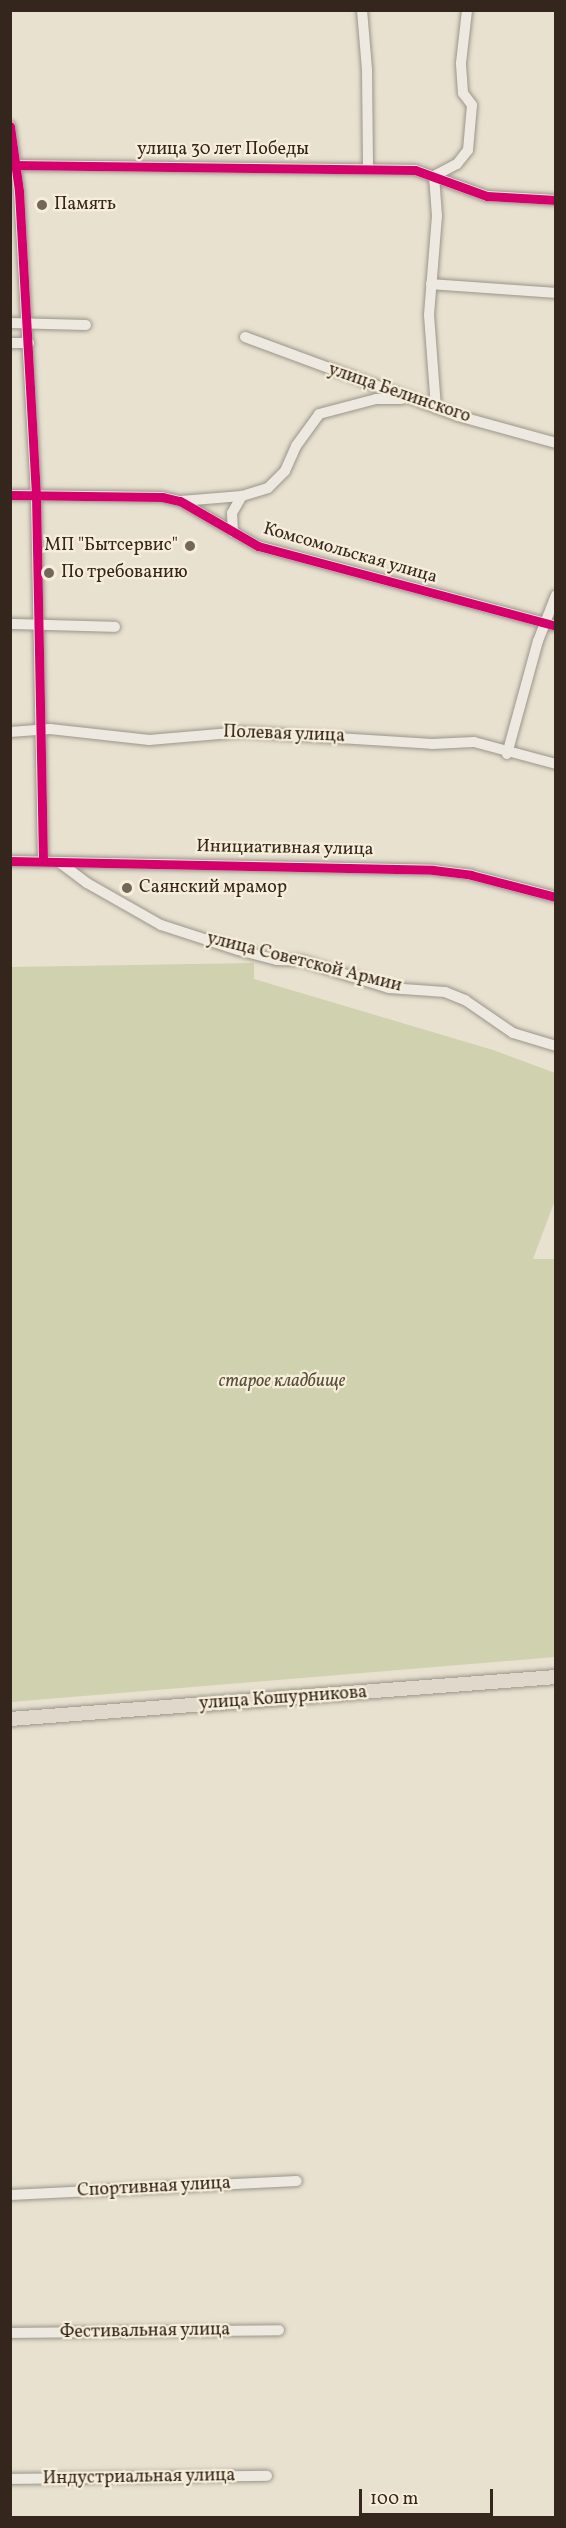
<!DOCTYPE html>
<meta charset="utf-8">
<style>
body{margin:0}
#map{position:relative;width:566px;height:2528px;overflow:hidden;background:#e8e1d0;font-family:Vollkorn,serif}
div>[style]{position:absolute}
.green>*{inset:0;background:#d0d1ae}
.roads{filter:drop-shadow(0 0 2px #9a958a) drop-shadow(0 0 2px #9a958a)}
.minor>*{height:10px;margin:-5px;padding:0 5px;transform-origin:5px;border-radius:5px;background:#ede9e0}
.major>*{height:14px;margin:-7px;padding:0 7px;transform-origin:7px;border-radius:7px;background:#e0d8cb}
.cycleway>*{height:9px;margin:-4.5px;padding:0 4.5px;transform-origin:4.5px;border-radius:4.5px;background:#d6006c}
.dots>*{width:16px;height:16px;translate:-50% -50%;box-sizing:border-box;border:3px solid #f7eeda;border-radius:50%}
span{translate:-50% -50%;white-space:nowrap;text-align:center;line-height:1.15;-webkit-text-stroke:4.5px #f7eeda;paint-order:stroke}
.street-label{font-size:18px;color:#34261d}
.poi-label{font-size:18px;color:#34261d}
.left{translate:0 -50%;text-align:left}
.right{translate:-100% -50%;text-align:right}
.park-label{font-size:18px;color:#564e3a;font-style:italic}
.frame{position:absolute;inset:0;border:12px solid #34261d;pointer-events:none}
.scale{position:absolute;left:359px;top:2489px;width:134px;height:27px;box-sizing:border-box;border:3px solid #34261d;border-top:0;padding-left:8px;font-size:18px;line-height:21px;white-space:nowrap;color:#34261d;-webkit-text-stroke:4px #f7eeda;paint-order:stroke}
</style>
<div id="map">
<div class="green">
<i style="clip-path:polygon(254px 963px,254px 979px,493px 1050px,555px 1073px,555px 1200px,533px 1259px,555px 1259px,555px 1657px,11px 1702px,11px 967px)"></i>
</div>
<div class="roads">
<div class="minor">
<i style="left:362px;top:10px;width:60px;rotate:85.2deg"></i>
<i style="left:367px;top:70px;width:97px;rotate:89.4deg"></i>
<i style="left:10px;top:126px;width:66px;rotate:82.1deg"></i>
<i style="left:19px;top:191px;width:304px;rotate:86.8deg"></i>
<i style="left:36px;top:495px;width:366px;rotate:88.9deg"></i>
<i style="left:11px;top:165px;width:404px;rotate:0.7deg"></i>
<i style="left:415px;top:170px;width:77px;rotate:19.9deg"></i>
<i style="left:487px;top:196px;width:69px;rotate:3.3deg"></i>
<i style="left:431px;top:284px;width:125px;rotate:4.1deg"></i>
<i style="left:10px;top:323px;width:76px;rotate:1.5deg"></i>
<i style="left:245px;top:337px;width:227px;rotate:20.3deg"></i>
<i style="left:458px;top:416px;width:102px;rotate:15.4deg"></i>
<i style="left:10px;top:343px;width:19px"></i>
<i style="left:436px;top:408px;width:93px;rotate:-94.3deg"></i>
<i style="left:429px;top:315px;width:99px;rotate:-85.4deg"></i>
<i style="left:437px;top:216px;width:40px;rotate:-94.3deg"></i>
<i style="left:434px;top:176px;width:26px;rotate:-28deg"></i>
<i style="left:457px;top:164px;width:18px;rotate:-52deg"></i>
<i style="left:468px;top:150px;width:45px;rotate:-84.9deg"></i>
<i style="left:472px;top:105px;width:15px;rotate:-127deg"></i>
<i style="left:463px;top:93px;width:30px;rotate:-94deg"></i>
<i style="left:461px;top:63px;width:53px;rotate:-83.5deg"></i>
<i style="left:10px;top:495px;width:152px;rotate:0.8deg"></i>
<i style="left:162px;top:497px;width:18px;rotate:13deg"></i>
<i style="left:180px;top:501px;width:90px;rotate:30deg"></i>
<i style="left:258px;top:546px;width:309px;rotate:15deg"></i>
<i style="left:181px;top:501px;width:61px;rotate:-4.7deg"></i>
<i style="left:242px;top:496px;width:27px;rotate:-17deg"></i>
<i style="left:268px;top:488px;width:24px;rotate:-45deg"></i>
<i style="left:285px;top:471px;width:27px;rotate:-66deg"></i>
<i style="left:296px;top:446px;width:39px;rotate:-54deg"></i>
<i style="left:319px;top:414px;width:59px;rotate:-14.7deg"></i>
<i style="left:376px;top:399px;width:26px"></i>
<i style="left:233px;top:532px;width:19px;rotate:-93deg"></i>
<i style="left:232px;top:513px;width:20px;rotate:-60deg"></i>
<i style="left:10px;top:624px;width:105px;rotate:1.6deg"></i>
<i style="left:10px;top:732px;width:40px;rotate:-4.3deg"></i>
<i style="left:50px;top:729px;width:100px;rotate:6.3deg"></i>
<i style="left:149px;top:740px;width:94px;rotate:-4.9deg"></i>
<i style="left:243px;top:732px;width:189px;rotate:3.6deg"></i>
<i style="left:432px;top:744px;width:42px;rotate:-2.7deg"></i>
<i style="left:474px;top:742px;width:85px;rotate:15deg"></i>
<i style="left:507px;top:754px;width:117px;rotate:-74.7deg"></i>
<i style="left:538px;top:641px;width:49px;rotate:-68.6deg"></i>
<i style="left:10px;top:861px;width:423px;rotate:1.2deg"></i>
<i style="left:433px;top:870px;width:38px;rotate:7deg"></i>
<i style="left:471px;top:875px;width:88px;rotate:14.5deg"></i>
<i style="left:59px;top:862px;width:35px;rotate:37deg"></i>
<i style="left:87px;top:883px;width:85px;rotate:29.6deg"></i>
<i style="left:161px;top:925px;width:81px;rotate:18deg"></i>
<i style="left:238px;top:950px;width:40px;rotate:14.4deg"></i>
<i style="left:277px;top:960px;width:25px;rotate:2deg"></i>
<i style="left:302px;top:961px;width:91px;rotate:17.2deg"></i>
<i style="left:389px;top:988px;width:56px;rotate:4.1deg"></i>
<i style="left:445px;top:992px;width:22px;rotate:22deg"></i>
<i style="left:465px;top:1000px;width:58px;rotate:34.5deg"></i>
<i style="left:513px;top:1033px;width:45px;rotate:16.8deg"></i>
<i style="left:10px;top:2195px;width:287px;rotate:-2.8deg"></i>
<i style="left:10px;top:2333px;width:269px;rotate:-0.6deg"></i>
<i style="left:10px;top:2479px;width:257px;rotate:-0.7deg"></i>
</div>
<div class="major">
<i style="left:10px;top:1719px;width:548px;rotate:-4.4deg"></i>
</div>
</div>
<div class="cycleway">
<i style="left:10px;top:126px;width:66px;rotate:82.1deg"></i>
<i style="left:19px;top:191px;width:304px;rotate:86.8deg"></i>
<i style="left:36px;top:495px;width:366px;rotate:88.9deg"></i>
<i style="left:10px;top:165px;width:405px;rotate:0.7deg"></i>
<i style="left:415px;top:170px;width:77px;rotate:19.9deg"></i>
<i style="left:487px;top:196px;width:69px;rotate:3.3deg"></i>
<i style="left:10px;top:495px;width:152px;rotate:0.8deg"></i>
<i style="left:162px;top:497px;width:18px;rotate:13deg"></i>
<i style="left:180px;top:501px;width:90px;rotate:30deg"></i>
<i style="left:258px;top:546px;width:309px;rotate:15deg"></i>
<i style="left:10px;top:861px;width:423px;rotate:1.2deg"></i>
<i style="left:433px;top:870px;width:38px;rotate:7deg"></i>
<i style="left:471px;top:875px;width:88px;rotate:14.5deg"></i>
</div>
<div class="dots">
<i style="left:42px;top:205px;background:#73675c"></i>
<i style="left:190px;top:546px;background:#73675c"></i>
<i style="left:49px;top:573px;background:#73675c"></i>
<i style="left:127px;top:888px;background:#73675c"></i>
</div>
<div class="street-label">
<span style="left:223px;top:150px">улица 30 лет Победы</span>
<span style="left:399px;top:394px;rotate:19deg">улица Белинского</span>
<span style="left:350px;top:554px;rotate:16deg">Комсомольская улица</span>
<span style="left:284px;top:735px;rotate:2deg">Полевая улица</span>
<span style="left:285px;top:849px;rotate:1deg">Инициативная улица</span>
<span style="left:304px;top:963px;rotate:14deg">улица Советской Армии</span>
<span style="left:283px;top:1699px;rotate:-4deg">улица Кошурникова</span>
<span style="left:154px;top:2188px;rotate:-3deg">Спортивная улица</span>
<span style="left:145px;top:2332px;rotate:-1deg">Фестивальная улица</span>
<span style="left:139px;top:2478px;rotate:-1deg">Индустриальная улица</span>
</div>
<div class="poi-label">
<span class="left" style="left:54px;top:205px">Память</span>
<span class="right" style="left:178px;top:546px">МП "Бытсервис"</span>
<span class="left" style="left:61px;top:573px">По требованию</span>
<span class="left" style="left:139px;top:888px">Саянский мрамор</span>
</div>
<div class="park-label">
<span style="left:282px;top:1382px">старое кладбище</span>
</div>
<div class="frame"></div>
<div class="scale">100 m</div>
</div>
